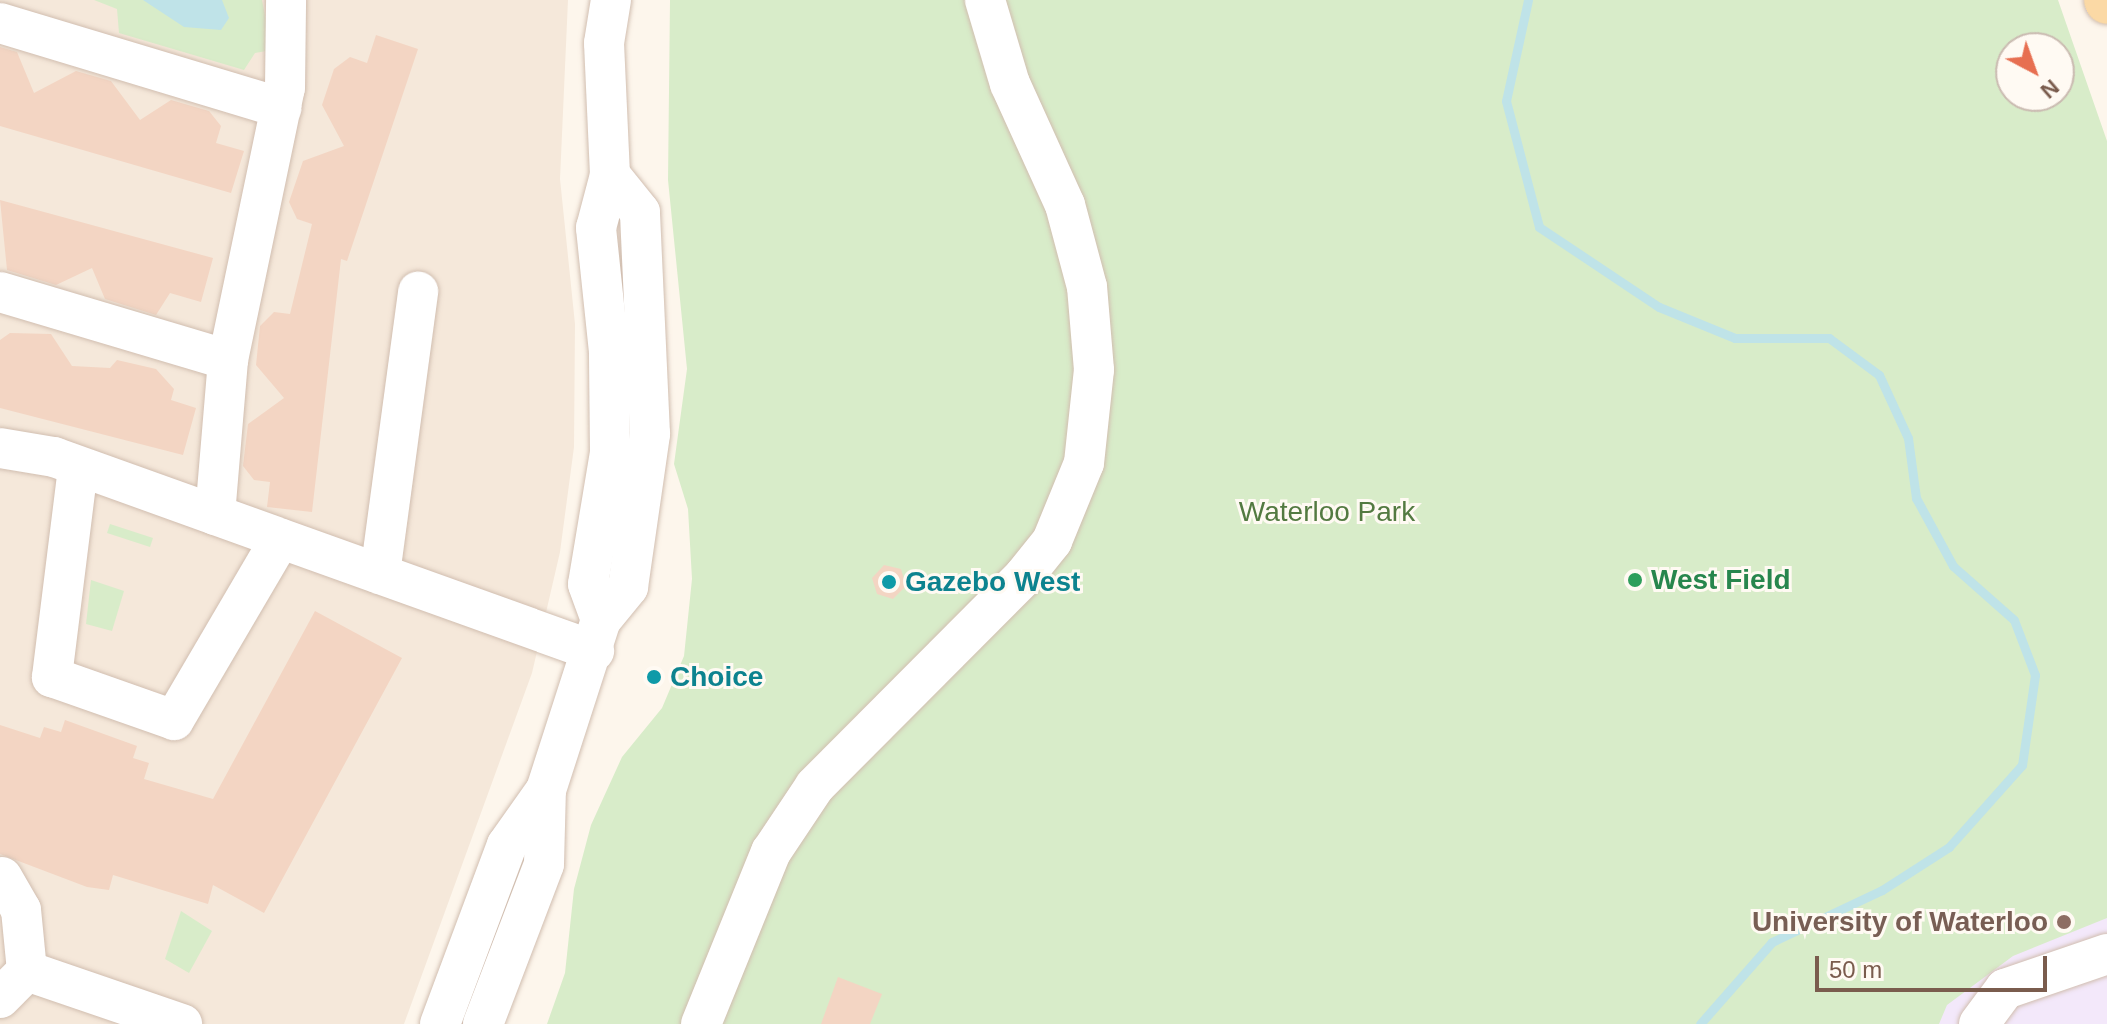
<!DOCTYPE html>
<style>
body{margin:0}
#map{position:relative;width:2107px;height:1024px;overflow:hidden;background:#fdf6ec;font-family:Arial,sans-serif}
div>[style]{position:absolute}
.residential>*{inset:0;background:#f5e8da}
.education>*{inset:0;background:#f3e8fa}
.green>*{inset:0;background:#d8ecc9}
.water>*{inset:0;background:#bfe3e8}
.stream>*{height:9px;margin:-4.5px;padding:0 4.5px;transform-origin:4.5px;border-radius:4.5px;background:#bfe3e8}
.building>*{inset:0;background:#f3d5c3}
.roads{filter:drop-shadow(0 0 2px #d1beb0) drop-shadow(0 0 2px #d1beb0)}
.minor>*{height:40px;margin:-20px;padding:0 20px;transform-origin:20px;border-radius:20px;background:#fff}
.major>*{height:44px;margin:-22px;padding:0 22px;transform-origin:22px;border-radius:22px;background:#fbd9a5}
.dots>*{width:22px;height:22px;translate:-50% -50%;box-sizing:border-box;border:4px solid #fffaf3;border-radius:50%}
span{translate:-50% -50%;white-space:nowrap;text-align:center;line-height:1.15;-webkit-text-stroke:6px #fffaf3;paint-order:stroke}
.park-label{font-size:28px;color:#537a41}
.leisure-label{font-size:28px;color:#27864d;font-weight:700}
.left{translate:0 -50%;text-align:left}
.culture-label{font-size:28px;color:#0d838f;font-weight:700}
.education-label{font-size:28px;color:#785e54;font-weight:700}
.right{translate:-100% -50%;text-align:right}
.north{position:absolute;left:1995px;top:32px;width:80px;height:80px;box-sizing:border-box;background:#fffaf3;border:2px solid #cabbb1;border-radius:50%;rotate:139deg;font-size:22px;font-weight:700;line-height:32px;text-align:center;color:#7a5c4d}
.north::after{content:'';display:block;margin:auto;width:28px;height:36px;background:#e76f51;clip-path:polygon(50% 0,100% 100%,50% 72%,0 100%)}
.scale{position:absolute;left:1815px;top:956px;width:232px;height:36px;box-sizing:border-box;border:4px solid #7a5c4d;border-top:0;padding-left:10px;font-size:24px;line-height:28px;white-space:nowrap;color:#7a5c4d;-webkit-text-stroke:6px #fffaf3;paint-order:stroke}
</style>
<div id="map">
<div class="residential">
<i style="clip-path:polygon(0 0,568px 0,560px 179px,575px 324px,574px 447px,560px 552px,532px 673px,404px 1024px,0 1024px)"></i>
</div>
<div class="education">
<i style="clip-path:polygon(2107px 869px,2107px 1024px,1917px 1024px)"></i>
</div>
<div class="green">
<i style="clip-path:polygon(94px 0,262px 0,272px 50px,255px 53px,244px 70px,119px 33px,117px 9px)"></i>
<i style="clip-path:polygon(evenodd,670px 0,2058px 0,2107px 141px,2107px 918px,2013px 956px,1947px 1005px,1939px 1024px,547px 1024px,565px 973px,574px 889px,591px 825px,622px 757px,662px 708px,684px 656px,692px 579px,688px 509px,674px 464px,687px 369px,668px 180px,670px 0,2011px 48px,2059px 48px,2059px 96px,2011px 96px,2011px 48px)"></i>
<i style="clip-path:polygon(110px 524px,153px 538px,150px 547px,107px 533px)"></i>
<i style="clip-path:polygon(91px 580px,124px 591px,112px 631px,86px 624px)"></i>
<i style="clip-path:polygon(181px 911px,212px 931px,189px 973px,165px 959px)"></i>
</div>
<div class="water">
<i style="clip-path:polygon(143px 0,222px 0,229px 18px,221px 30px,184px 27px)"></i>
</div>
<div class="stream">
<i style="left:1528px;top:0;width:103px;rotate:102.3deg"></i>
<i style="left:1506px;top:101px;width:130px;rotate:75.3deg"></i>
<i style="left:1539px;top:227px;width:144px;rotate:33.7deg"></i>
<i style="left:1659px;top:307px;width:82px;rotate:22.2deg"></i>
<i style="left:1735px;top:338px;width:94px"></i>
<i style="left:1829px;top:338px;width:62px;rotate:36.5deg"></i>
<i style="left:1879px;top:375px;width:69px;rotate:65.3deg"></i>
<i style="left:1908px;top:438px;width:61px;rotate:82.4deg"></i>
<i style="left:1916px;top:498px;width:77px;rotate:61.4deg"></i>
<i style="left:1953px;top:566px;width:81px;rotate:41.5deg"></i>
<i style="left:2014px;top:620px;width:59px;rotate:69.1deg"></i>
<i style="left:2035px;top:675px;width:91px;rotate:98.2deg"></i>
<i style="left:2022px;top:765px;width:110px;rotate:131.7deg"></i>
<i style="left:1949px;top:847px;width:80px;rotate:147.3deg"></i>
<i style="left:1882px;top:890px;width:122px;rotate:154.7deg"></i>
<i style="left:1772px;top:942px;width:109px;rotate:131.3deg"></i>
</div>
<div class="building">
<i style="clip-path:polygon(376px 35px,418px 49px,347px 261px,341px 259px,312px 512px,267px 507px,270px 482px,254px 480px,243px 466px,248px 424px,284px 398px,256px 365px,260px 326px,274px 312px,290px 314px,312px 224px,297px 219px,289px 202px,303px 161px,344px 146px,322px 105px,334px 69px,350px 57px,367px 63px)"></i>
<i style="clip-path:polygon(0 47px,17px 52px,34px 93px,76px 71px,111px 81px,140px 120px,171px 100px,209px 111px,221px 126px,216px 143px,244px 151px,231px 193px,0 126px)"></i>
<i style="clip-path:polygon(0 200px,213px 258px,201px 302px,170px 293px,156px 315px,105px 299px,92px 268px,56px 285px,7px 270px)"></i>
<i style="clip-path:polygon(10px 333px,51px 334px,72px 366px,110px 368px,117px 360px,156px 369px,174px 389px,171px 400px,196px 408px,183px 455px,0 408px,0 340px)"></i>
<i style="clip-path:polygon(884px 565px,901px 569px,906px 586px,893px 599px,877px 594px,872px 578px)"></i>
<i style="clip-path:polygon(315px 611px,402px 658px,264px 913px,213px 885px,208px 904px,113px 875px,109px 890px,87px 887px,0 854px,0 725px,40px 738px,44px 727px,61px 732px,65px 720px,137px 746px,133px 758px,149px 763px,144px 779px,213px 799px)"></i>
<i style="clip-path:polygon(838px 977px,882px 994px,870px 1024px,821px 1024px)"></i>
</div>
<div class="roads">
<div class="minor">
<i style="left:0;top:23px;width:294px;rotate:16.8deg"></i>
<i style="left:0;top:292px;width:238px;rotate:16.6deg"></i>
<i style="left:0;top:448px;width:55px;rotate:9.5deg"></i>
<i style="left:54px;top:457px;width:574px;rotate:19.76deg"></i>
<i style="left:78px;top:468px;width:211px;rotate:97.1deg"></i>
<i style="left:52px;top:677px;width:129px;rotate:19.4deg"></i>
<i style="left:174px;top:720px;width:210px;rotate:-59.6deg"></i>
<i style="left:215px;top:515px;width:156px;rotate:-85.2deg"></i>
<i style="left:228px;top:360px;width:278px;rotate:-78.2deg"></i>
<i style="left:285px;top:88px;width:88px;rotate:-89.3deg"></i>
<i style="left:380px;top:574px;width:285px;rotate:-82.3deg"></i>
<i style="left:601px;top:620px;width:43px;rotate:-50.7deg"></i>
<i style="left:628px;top:587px;width:155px;rotate:-81.8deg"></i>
<i style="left:650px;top:434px;width:222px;rotate:-92.6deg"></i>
<i style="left:640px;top:212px;width:48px;rotate:-129deg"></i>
<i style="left:27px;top:971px;width:164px;rotate:18.9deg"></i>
<i style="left:0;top:998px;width:38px;rotate:-45deg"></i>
<i style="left:27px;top:971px;width:61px;rotate:-95.6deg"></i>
<i style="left:21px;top:910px;width:38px;rotate:-120deg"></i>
<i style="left:440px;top:1024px;width:191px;rotate:-69.5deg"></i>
<i style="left:507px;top:845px;width:67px;rotate:-54.7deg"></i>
<i style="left:546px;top:790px;width:179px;rotate:-72.1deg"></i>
<i style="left:601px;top:620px;width:38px;rotate:-110deg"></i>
<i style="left:588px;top:584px;width:133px;rotate:-80.5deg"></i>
<i style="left:610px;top:453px;width:101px;rotate:-90.6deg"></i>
<i style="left:609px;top:352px;width:125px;rotate:-96deg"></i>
<i style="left:596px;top:228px;width:55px;rotate:-75.2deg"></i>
<i style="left:610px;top:175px;width:132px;rotate:-92.6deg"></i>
<i style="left:604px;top:43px;width:44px;rotate:-80.8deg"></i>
<i style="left:483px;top:1024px;width:171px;rotate:-69.1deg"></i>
<i style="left:544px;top:864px;width:74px;rotate:-88.5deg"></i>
<i style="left:701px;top:1024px;width:186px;rotate:-67.9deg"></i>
<i style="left:771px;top:852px;width:79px;rotate:-56.3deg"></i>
<i style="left:815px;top:786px;width:296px;rotate:-45.1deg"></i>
<i style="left:1024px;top:576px;width:45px;rotate:-51.3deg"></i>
<i style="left:1052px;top:541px;width:84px;rotate:-67.7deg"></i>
<i style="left:1084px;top:463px;width:94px;rotate:-83.9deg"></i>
<i style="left:1094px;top:370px;width:83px;rotate:-94.8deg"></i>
<i style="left:1087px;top:287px;width:85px;rotate:-105deg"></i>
<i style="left:1065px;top:205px;width:133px;rotate:-114.4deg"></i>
<i style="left:1010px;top:84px;width:88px;rotate:-106.6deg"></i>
<i style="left:1979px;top:1024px;width:44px;rotate:-53.4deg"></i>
<i style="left:2005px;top:989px;width:108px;rotate:-18.9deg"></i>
</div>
<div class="major">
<i style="left:2106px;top:0;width:2px;rotate:63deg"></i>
</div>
</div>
<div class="dots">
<i style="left:1635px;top:580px;background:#2e9e5b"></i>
<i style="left:889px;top:582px;background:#0f9aa8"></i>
<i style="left:654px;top:677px;background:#0f9aa8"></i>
<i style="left:2064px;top:922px;background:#8d6e63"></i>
</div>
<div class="park-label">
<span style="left:1327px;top:512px">Waterloo Park</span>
</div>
<div class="leisure-label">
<span class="left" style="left:1651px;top:580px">West Field</span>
</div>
<div class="culture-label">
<span class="left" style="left:905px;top:582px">Gazebo West</span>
<span class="left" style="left:670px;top:677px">Choice</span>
</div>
<div class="education-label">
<span class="right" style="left:2048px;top:922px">University of Waterloo</span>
</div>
<div class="north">N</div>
<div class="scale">50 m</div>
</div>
